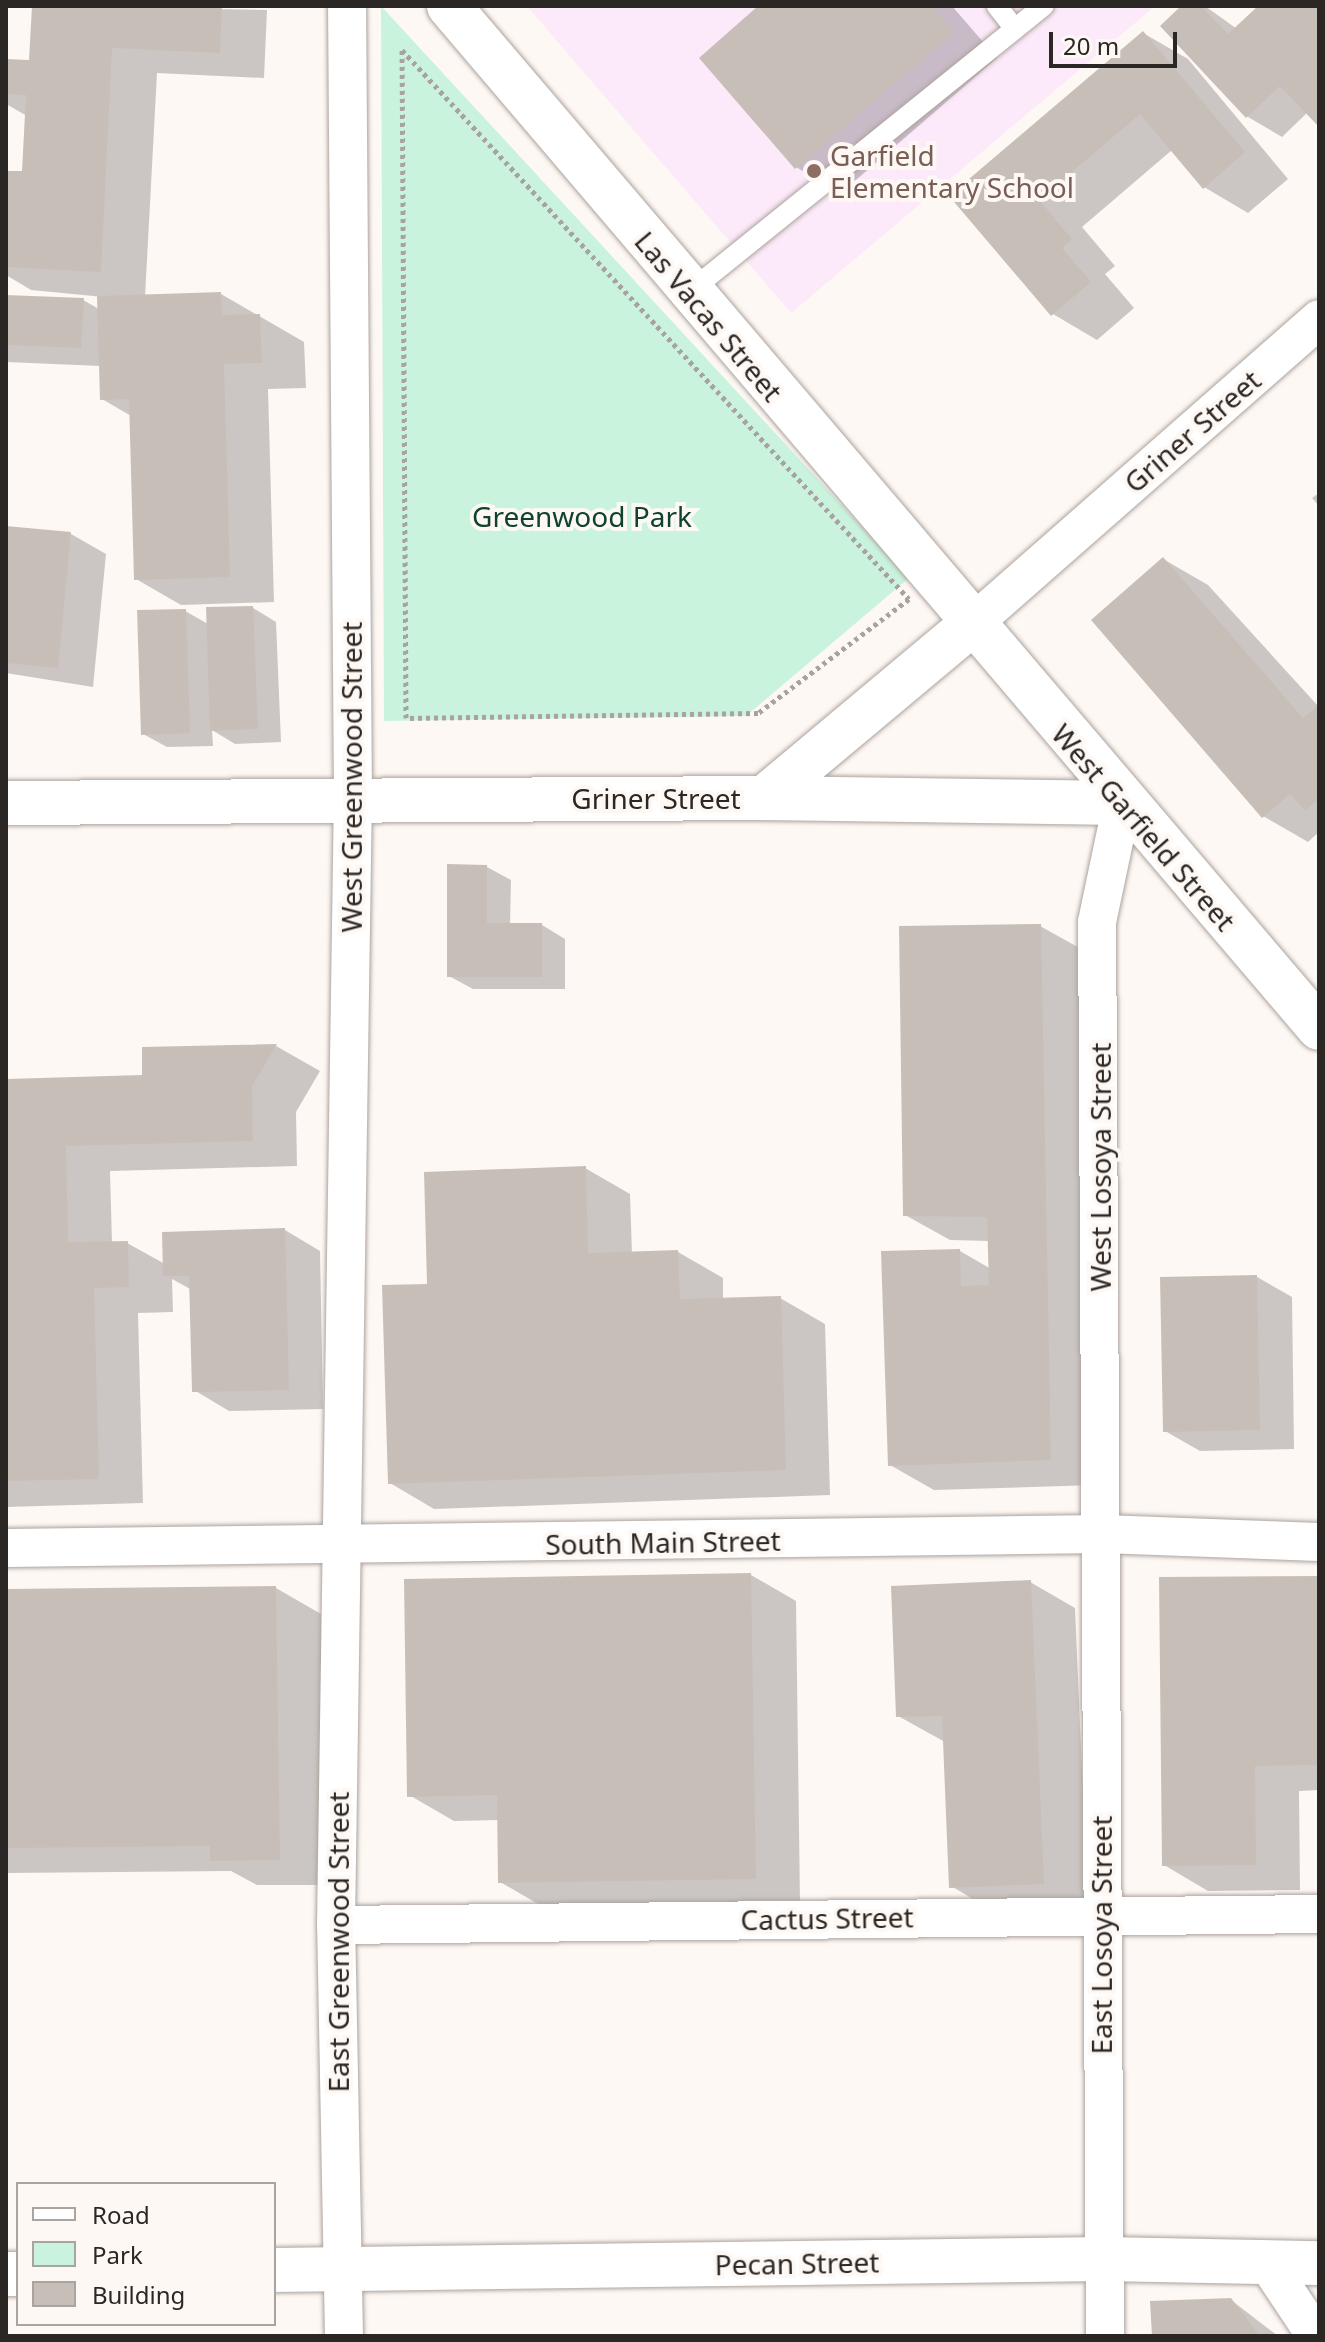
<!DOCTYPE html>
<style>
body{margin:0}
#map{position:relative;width:1325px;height:2342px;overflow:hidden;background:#fef8f4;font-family:"Noto Sans",sans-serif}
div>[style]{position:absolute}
.education>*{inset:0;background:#fce9f9}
.green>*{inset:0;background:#caf3de}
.shadow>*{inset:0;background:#0003}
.building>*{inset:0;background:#c7bfb7}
.path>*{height:5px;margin-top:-2.5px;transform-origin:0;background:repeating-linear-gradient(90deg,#a9a3a0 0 4px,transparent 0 8px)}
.roads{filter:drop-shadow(0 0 2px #aca39d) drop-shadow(0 0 2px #aca39d)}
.lane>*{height:20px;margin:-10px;padding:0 10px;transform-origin:10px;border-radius:10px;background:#fff}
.street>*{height:38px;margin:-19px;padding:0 19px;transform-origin:19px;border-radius:19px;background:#fff}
.secondary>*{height:44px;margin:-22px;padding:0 22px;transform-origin:22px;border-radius:22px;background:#fff}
.dots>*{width:22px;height:22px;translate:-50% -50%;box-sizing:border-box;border:4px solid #fef8f4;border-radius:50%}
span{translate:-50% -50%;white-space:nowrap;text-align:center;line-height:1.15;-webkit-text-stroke:8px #fef8f4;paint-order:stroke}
.education-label{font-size:28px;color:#785e54}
.left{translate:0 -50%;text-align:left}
.street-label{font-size:28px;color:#2b2725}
.park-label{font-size:28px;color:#0f432f}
.frame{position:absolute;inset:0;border:8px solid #2b2725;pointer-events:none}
.legend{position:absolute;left:16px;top:2182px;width:260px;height:144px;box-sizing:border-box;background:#fef8f4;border:2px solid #aaa4a1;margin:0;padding:10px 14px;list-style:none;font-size:24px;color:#2b2725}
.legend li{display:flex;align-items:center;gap:16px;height:40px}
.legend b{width:40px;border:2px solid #aaa4a1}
.scale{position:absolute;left:1049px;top:32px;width:128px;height:36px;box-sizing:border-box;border:4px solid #2b2725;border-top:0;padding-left:10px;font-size:24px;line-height:28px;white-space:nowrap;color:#2b2725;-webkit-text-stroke:6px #fef8f4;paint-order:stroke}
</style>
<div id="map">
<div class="education">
<i style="clip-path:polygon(527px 6px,1155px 6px,791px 313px)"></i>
</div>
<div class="green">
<i style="clip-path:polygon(381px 6px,909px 578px,746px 716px,384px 721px)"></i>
</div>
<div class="shadow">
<i style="clip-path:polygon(34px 6px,267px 10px,264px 78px,157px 73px,145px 297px,221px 294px,304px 342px,306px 388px,268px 389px,274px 602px,181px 605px,136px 579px,131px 416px,102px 399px,101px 366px,6px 362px,6px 297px,83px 300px,99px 309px,114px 298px,31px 290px,6px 275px,6px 173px,24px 173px,27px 116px,6px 104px,6px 61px,31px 62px)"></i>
<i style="clip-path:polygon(759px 6px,952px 6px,997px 58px,841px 193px,796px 167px)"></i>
<i style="clip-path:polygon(1184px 6px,1205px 6px,1237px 29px,1261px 6px,1319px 6px,1319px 124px,1308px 112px,1282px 137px,1248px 117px,1163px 26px)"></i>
<i style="clip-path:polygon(1143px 33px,1188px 59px,1288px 179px,1248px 213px,1204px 187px,1172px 150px,1082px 227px,1115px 266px,1105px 274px,1134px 308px,1097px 340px,1053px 314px,952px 196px)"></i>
<i style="clip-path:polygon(1319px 493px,1319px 506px,1312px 498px)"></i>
<i style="clip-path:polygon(6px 528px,71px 534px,106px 554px,93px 687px,6px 673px)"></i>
<i style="clip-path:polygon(1163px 559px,1208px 585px,1319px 707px,1319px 832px,1308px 842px,1263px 816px)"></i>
<i style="clip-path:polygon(253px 608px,276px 622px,281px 742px,235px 744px,212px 730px,213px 746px,167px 747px,143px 734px,185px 611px,208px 624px)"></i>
<i style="clip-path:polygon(487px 867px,511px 880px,510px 925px,542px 925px,565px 939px,565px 989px,473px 989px,449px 976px)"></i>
<i style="clip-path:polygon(1040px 926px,1085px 951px,1096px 1485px,934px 1490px,890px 1465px,960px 1251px,991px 1269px,990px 1241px,950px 1240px,905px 1215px)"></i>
<i style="clip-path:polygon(276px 1046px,320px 1071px,296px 1112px,297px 1166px,110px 1171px,112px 1243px,127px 1243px,165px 1264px,285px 1230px,320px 1251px,323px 1409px,229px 1411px,194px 1390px,192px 1290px,172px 1279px,173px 1312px,138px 1313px,143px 1503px,6px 1507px,6px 1081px,144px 1077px,144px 1049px)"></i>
<i style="clip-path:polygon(585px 1168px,630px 1194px,632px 1254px,678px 1252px,723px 1278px,723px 1300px,780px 1298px,825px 1324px,830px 1495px,434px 1509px,390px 1483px,429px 1286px)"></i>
<i style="clip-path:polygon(1257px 1277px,1292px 1297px,1294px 1449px,1200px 1451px,1165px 1431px)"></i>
<i style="clip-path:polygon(751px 1575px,796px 1601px,800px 1903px,545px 1908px,500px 1882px,499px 1820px,454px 1821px,409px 1795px)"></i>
<i style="clip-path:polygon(1319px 1578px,1319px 1790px,1299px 1791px,1300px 1890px,1208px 1891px,1164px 1865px)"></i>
<i style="clip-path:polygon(1030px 1582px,1075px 1608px,1088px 1909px,995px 1912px,951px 1886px,945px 1742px,898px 1716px)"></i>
<i style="clip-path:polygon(276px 1588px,321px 1614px,324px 1885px,257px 1885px,231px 1871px,6px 1873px,6px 1593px)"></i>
<i style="clip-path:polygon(1231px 2300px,1278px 2336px,1154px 2336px)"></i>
</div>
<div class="building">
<i style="clip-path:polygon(32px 6px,222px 6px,220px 53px,112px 48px,101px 272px,6px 267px,6px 171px,22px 171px,26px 95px,6px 94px,6px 59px,29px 60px)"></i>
<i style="clip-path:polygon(758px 6px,932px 6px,954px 32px,795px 169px,699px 58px)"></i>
<i style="clip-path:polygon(1181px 6px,1201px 6px,1228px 34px,1258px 6px,1319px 6px,1319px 127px,1280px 86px,1246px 118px,1160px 26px)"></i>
<i style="clip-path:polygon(1143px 31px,1245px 152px,1203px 189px,1140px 114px,1039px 200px,1072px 239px,1062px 248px,1091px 282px,1051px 316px,949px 196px)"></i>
<i style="clip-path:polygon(221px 292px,222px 315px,260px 314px,262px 363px,224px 364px,230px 577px,134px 580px,129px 399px,100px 400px,97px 296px)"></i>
<i style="clip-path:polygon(6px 295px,84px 298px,81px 348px,6px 345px)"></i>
<i style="clip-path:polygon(6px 526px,71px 532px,58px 668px,6px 663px)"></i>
<i style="clip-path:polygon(1163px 557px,1303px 718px,1319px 705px,1319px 798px,1305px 811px,1290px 794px,1262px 818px,1091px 620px)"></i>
<i style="clip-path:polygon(253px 606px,258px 729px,210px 731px,206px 607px)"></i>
<i style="clip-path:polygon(186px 609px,190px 733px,141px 735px,137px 610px)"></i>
<i style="clip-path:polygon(447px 864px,487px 865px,487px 923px,542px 923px,542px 977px,447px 977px)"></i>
<i style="clip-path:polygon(1041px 924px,1051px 1460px,888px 1466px,881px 1251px,960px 1249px,961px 1286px,989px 1285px,987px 1217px,903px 1216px,899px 926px)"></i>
<i style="clip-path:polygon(277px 1044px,252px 1086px,253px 1141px,66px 1146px,68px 1242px,128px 1241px,129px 1287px,94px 1288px,99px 1479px,6px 1481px,6px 1079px,142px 1075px,142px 1047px)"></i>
<i style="clip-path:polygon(586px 1166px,588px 1253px,678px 1250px,680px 1299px,781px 1296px,786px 1470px,388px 1484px,382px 1285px,427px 1284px,424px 1172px)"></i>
<i style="clip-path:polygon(285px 1228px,289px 1390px,192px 1392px,189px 1276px,163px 1276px,162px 1232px)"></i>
<i style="clip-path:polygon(1257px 1275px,1260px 1430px,1163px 1432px,1160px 1277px)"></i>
<i style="clip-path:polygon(751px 1573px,756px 1879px,498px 1883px,497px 1795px,407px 1797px,404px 1579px)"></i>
<i style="clip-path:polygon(1319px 1576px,1319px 1765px,1255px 1766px,1256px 1865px,1162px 1866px,1159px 1577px)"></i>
<i style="clip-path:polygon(1031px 1580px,1044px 1884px,949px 1888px,942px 1716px,896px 1717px,891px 1586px)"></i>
<i style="clip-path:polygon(276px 1586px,280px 1860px,210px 1861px,210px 1846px,6px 1848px,6px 1589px)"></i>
<i style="clip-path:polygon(1231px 2298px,1260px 2336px,1152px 2336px,1150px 2301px)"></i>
</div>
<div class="path">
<i style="left:402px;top:50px;width:747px;rotate:47.28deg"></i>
<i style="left:909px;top:599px;width:189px;rotate:142.9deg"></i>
<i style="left:758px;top:713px;width:352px;rotate:179.2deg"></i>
<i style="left:406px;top:718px;width:668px;rotate:-90.34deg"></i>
</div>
<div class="roads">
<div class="lane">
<i style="left:997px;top:6px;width:29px;rotate:52deg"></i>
<i style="left:689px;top:292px;width:456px;rotate:-38.9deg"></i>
</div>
<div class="street">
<i style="left:970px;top:626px;width:465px;rotate:-41.3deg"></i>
<i style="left:6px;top:1548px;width:1097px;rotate:-0.73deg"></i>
<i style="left:1103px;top:1534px;width:216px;rotate:2.1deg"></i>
<i style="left:336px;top:1925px;width:983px;rotate:-0.64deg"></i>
<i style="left:1266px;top:2261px;width:90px;rotate:56.3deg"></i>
<i style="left:344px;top:2336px;width:411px;rotate:-91.1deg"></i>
<i style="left:336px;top:1925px;width:1126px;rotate:-89.14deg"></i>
<i style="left:353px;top:799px;width:793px;rotate:-90.43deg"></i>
<i style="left:1105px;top:2336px;width:1414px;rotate:-90.32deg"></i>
<i style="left:1097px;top:922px;width:122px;rotate:-78.1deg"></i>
</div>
<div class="secondary">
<i style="left:449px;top:6px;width:1342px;rotate:49.59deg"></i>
<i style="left:764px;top:798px;width:358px;rotate:0.8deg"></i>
<i style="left:6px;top:803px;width:758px;rotate:-0.38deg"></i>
<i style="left:764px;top:798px;width:268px;rotate:-39.9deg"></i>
<i style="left:274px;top:2270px;width:830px;rotate:-0.76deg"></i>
<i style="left:1104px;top:2259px;width:215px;rotate:1.1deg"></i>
<i style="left:6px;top:2274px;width:12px"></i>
</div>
</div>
<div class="dots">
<i style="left:814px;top:171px;background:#8d6e63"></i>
</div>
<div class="education-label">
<span class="left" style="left:830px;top:171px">Garfield<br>Elementary School</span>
</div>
<div class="street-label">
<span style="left:709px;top:316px;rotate:50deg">Las Vacas Street</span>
<span style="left:1192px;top:431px;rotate:-41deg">Griner Street</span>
<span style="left:351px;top:777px;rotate:-90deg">West Greenwood Street</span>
<span style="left:656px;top:798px">Griner Street</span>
<span style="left:1144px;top:827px;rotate:49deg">West Garfield Street</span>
<span style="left:1100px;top:1167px;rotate:-90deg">West Losoya Street</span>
<span style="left:663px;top:1542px;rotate:-1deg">South Main Street</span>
<span style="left:827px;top:1918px;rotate:-1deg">Cactus Street</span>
<span style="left:1101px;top:1935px;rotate:-90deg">East Losoya Street</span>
<span style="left:338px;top:1942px;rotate:-90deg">East Greenwood Street</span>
<span style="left:797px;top:2263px;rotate:-1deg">Pecan Street</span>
</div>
<div class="park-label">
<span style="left:582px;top:516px">Greenwood Park</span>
</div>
<div class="frame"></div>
<ul class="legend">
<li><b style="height:10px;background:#fff"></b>Road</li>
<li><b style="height:22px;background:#caf3de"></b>Park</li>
<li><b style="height:22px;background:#c7bfb7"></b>Building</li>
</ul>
<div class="scale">20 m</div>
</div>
